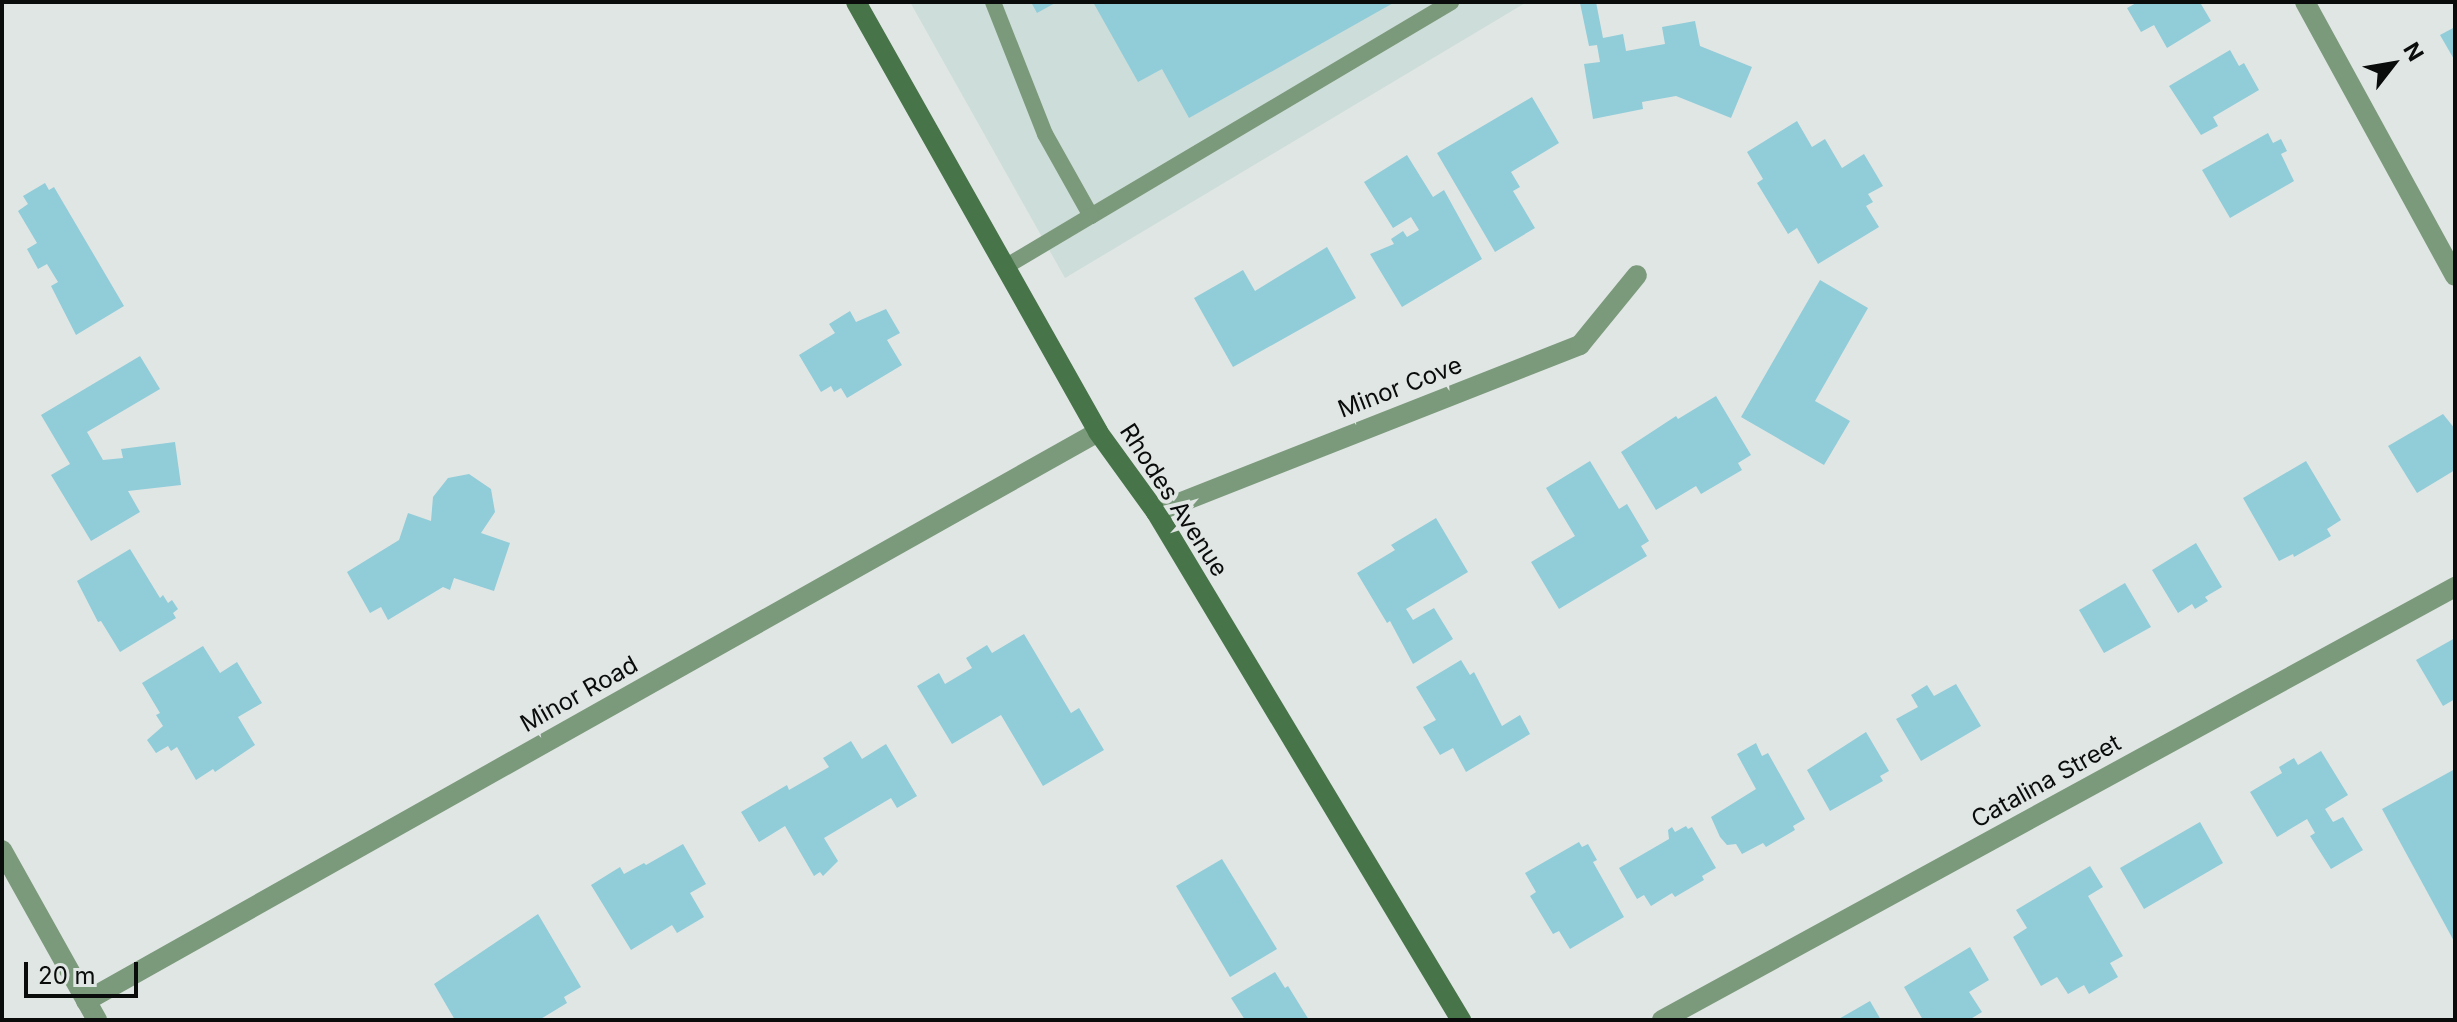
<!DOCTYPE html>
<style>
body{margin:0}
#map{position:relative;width:2457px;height:1022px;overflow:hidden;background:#e0e6e4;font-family:Inter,sans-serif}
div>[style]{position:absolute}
.built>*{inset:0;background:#cdddd9}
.building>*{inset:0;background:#91ccd9}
.service>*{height:16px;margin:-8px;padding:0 8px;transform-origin:8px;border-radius:8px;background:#7b997b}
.minor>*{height:20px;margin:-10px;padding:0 10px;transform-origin:10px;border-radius:10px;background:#7b997b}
.secondary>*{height:20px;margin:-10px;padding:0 10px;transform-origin:10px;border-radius:10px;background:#477449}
span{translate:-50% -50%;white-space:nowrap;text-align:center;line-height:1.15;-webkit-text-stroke:8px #e0e6e4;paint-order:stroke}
.street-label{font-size:24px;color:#0a0c0c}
.frame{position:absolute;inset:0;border:4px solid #0a0c0c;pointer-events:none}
.north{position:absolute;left:2353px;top:24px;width:80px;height:80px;-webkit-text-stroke:6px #e0e6e4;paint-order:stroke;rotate:59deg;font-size:22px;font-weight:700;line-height:32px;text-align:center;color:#0a0c0c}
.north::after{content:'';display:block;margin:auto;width:28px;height:36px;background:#0a0c0c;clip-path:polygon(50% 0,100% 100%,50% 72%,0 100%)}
.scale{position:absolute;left:24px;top:962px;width:114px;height:36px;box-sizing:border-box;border:4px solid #0a0c0c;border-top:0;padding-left:10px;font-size:24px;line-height:28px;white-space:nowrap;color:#0a0c0c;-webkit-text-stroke:6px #e0e6e4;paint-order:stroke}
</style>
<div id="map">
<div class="built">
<i style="clip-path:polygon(910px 2px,1527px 2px,1065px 278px)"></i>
</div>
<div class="building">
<i style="clip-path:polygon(1031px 2px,1057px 2px,1037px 13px)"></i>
<i style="clip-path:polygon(1093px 2px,1395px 2px,1189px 118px,1162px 69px,1138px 82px)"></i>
<i style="clip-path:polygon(1596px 2px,1603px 38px,1623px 34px,1626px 51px,1665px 44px,1662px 27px,1695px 21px,1700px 46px,1752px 67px,1731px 118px,1676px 96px,1642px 102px,1643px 109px,1593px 119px,1584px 64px,1600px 62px,1597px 45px,1589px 46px,1580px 3px)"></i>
<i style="clip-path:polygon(2138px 2px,2205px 2px,2201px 4px,2211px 21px,2167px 48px,2154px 25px,2141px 32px,2127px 8px)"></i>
<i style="clip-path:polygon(2455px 27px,2455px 61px,2440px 35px)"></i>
<i style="clip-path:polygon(2230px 50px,2239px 66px,2244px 63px,2259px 90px,2213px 117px,2218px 126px,2201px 135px,2169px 86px)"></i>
<i style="clip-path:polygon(1532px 97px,1559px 143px,1511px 172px,1520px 187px,1513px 191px,1535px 228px,1495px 252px,1437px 153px)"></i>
<i style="clip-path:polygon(1797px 121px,1812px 147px,1825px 139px,1842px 168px,1864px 154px,1883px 186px,1868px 194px,1873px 202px,1866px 206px,1879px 227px,1818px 264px,1797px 228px,1788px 234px,1757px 183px,1763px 179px,1747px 152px)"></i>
<i style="clip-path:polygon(2268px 133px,2273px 143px,2281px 139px,2287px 151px,2281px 154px,2294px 181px,2230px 218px,2202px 170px)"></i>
<i style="clip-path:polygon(1407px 155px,1433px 197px,1444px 190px,1482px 259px,1402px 307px,1370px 254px,1394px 244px,1391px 239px,1403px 231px,1407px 237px,1419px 230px,1411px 217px,1393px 228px,1364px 182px)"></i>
<i style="clip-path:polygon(45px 183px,49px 190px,54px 187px,124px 306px,76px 335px,51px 286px,58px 282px,47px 264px,38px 269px,27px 249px,37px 243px,18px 211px,28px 204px,23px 196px)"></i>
<i style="clip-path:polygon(1327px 247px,1356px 298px,1233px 367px,1194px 298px,1243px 270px,1255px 291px)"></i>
<i style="clip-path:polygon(1820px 280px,1868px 308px,1815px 401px,1850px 421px,1824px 465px,1741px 417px)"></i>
<i style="clip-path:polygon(886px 309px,900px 333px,887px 340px,902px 365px,847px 398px,841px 388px,834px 392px,831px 386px,821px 392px,799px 355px,835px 333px,829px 324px,850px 311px,856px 322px)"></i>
<i style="clip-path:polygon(140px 356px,160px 389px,87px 432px,103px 460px,123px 458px,121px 449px,175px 442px,181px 485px,128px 491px,140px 512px,91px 541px,51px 475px,70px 464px,41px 415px)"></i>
<i style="clip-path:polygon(1716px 396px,1751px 455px,1738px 463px,1742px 470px,1701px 494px,1696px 486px,1656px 510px,1621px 452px,1676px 416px,1678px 419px)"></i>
<i style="clip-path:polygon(2443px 414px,2455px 429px,2455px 470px,2417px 493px,2388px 446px)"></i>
<i style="clip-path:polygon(1590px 461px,1619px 509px,1627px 504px,1649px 541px,1641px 546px,1647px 556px,1559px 609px,1531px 562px,1575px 536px,1546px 488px)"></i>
<i style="clip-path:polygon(2306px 461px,2341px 520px,2327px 529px,2331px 536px,2294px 557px,2293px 554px,2279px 561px,2243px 498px)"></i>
<i style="clip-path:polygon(469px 474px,491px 489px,495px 512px,481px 533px,510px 543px,494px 591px,454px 578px,450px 590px,443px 587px,388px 620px,381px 607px,370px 613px,347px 572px,399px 540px,408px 513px,431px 521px,433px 497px,448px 478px)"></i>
<i style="clip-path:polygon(1436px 518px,1468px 572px,1406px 609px,1413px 620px,1434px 608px,1453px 639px,1413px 664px,1390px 621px,1387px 623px,1357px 573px,1395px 550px,1391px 545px)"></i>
<i style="clip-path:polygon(2196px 543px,2222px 587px,2205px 597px,2208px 601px,2195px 609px,2192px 604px,2178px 613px,2152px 570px)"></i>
<i style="clip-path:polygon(130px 549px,160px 598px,163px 595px,168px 603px,172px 600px,178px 609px,173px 613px,176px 618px,120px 652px,101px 621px,98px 622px,77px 581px)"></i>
<i style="clip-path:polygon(2125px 583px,2151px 627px,2104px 653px,2079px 610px)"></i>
<i style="clip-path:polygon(1024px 634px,1071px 713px,1079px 708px,1104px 750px,1043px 786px,1001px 715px,952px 744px,917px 686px,939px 673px,945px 684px,972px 668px,966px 658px,987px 645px,992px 653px)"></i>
<i style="clip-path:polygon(2455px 638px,2455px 699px,2443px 706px,2416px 660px)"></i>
<i style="clip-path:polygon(203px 646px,220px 673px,237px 662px,262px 703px,238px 717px,255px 745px,215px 772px,213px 769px,196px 780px,177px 747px,171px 751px,168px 746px,156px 753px,147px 740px,163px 726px,156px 715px,160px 713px,142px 683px)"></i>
<i style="clip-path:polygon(1461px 660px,1470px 675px,1474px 672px,1502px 726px,1520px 715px,1530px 734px,1466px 772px,1453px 748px,1440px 755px,1423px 727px,1436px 720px,1416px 687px)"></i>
<i style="clip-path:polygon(1956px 684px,1981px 726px,1921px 761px,1896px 719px,1918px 707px,1911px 695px,1927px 685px,1934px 696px)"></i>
<i style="clip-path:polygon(1866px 732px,1889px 771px,1880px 776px,1883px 781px,1830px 811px,1807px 770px)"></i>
<i style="clip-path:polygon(851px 741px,862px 759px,886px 744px,917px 796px,897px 808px,891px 798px,824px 838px,838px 861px,823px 876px,820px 872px,814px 876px,785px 826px,759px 842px,741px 812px,787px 785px,789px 790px,829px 767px,823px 758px)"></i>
<i style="clip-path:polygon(1756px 743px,1762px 756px,1768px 753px,1805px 819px,1793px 826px,1795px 830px,1766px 847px,1763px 843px,1742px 854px,1736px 844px,1727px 845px,1720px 837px,1711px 817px,1756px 789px,1737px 754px)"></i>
<i style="clip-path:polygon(2321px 751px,2348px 795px,2325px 809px,2333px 822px,2343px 817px,2363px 850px,2331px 869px,2310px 836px,2315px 833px,2307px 819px,2277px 837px,2250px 792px,2282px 773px,2279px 767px,2294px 758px,2298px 765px)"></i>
<i style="clip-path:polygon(2455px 769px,2455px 943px,2382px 809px)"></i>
<i style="clip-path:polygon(2200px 822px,2223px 863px,2144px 909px,2120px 868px)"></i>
<i style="clip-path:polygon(1686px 826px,1688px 829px,1692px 827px,1716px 868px,1702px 876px,1704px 880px,1675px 897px,1672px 893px,1651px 906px,1644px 895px,1637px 899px,1619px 868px,1669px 839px,1668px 830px,1672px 827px,1675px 832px)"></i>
<i style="clip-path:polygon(1579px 842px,1582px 847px,1588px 844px,1597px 860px,1593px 862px,1624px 917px,1570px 949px,1559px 931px,1553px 934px,1530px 896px,1536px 892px,1525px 873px)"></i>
<i style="clip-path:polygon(683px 844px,706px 884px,690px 893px,704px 917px,677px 933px,672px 925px,631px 950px,591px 885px,620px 867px,624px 874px,644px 863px,646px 865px)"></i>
<i style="clip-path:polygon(1222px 859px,1277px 949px,1230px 977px,1176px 886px)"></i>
<i style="clip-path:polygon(2090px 866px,2103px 887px,2088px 896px,2123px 956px,2110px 963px,2118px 977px,2089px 994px,2084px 985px,2068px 994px,2057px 977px,2041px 986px,2013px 937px,2027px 928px,2016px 910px)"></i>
<i style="clip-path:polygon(538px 914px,581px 987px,564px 997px,567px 1003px,539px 1020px,455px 1020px,434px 984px)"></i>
<i style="clip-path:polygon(1970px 947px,1989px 980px,1969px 992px,1982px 1012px,1969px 1020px,1923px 1020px,1904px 987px)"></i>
<i style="clip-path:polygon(1275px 972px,1285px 988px,1288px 986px,1309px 1020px,1245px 1020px,1231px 998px)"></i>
<i style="clip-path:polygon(1870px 1001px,1881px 1020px,1837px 1020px)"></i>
</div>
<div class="service">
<i style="left:993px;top:2px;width:142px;rotate:68.5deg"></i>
<i style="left:1045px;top:134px;width:94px;rotate:60.7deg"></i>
<i style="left:1091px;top:216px;width:419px;rotate:-30.7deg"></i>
<i style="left:1005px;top:267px;width:100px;rotate:-30.7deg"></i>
</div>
<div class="minor">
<i style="left:2305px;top:2px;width:312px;rotate:61.3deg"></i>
<i style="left:1156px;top:512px;width:456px;rotate:-21.5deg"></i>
<i style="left:1580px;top:345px;width:90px;rotate:-50.8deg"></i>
<i style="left:2px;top:850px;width:195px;rotate:60.8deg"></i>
<i style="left:86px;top:1001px;width:1161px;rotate:-29.35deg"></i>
<i style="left:1662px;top:1020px;width:904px;rotate:-28.64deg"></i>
</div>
<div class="secondary">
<i style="left:856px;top:2px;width:493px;rotate:60.6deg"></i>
<i style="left:1098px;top:432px;width:99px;rotate:54.1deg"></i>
<i style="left:1156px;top:512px;width:593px;rotate:59.02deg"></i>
</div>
<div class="street-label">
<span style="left:1400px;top:387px;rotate:-21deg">Minor Cove</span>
<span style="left:1174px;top:500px;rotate:57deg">Rhodes Avenue</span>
<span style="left:579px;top:694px;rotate:-29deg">Minor Road</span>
<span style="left:2046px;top:781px;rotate:-29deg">Catalina Street</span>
</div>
<div class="frame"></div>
<div class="north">N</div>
<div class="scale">20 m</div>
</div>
